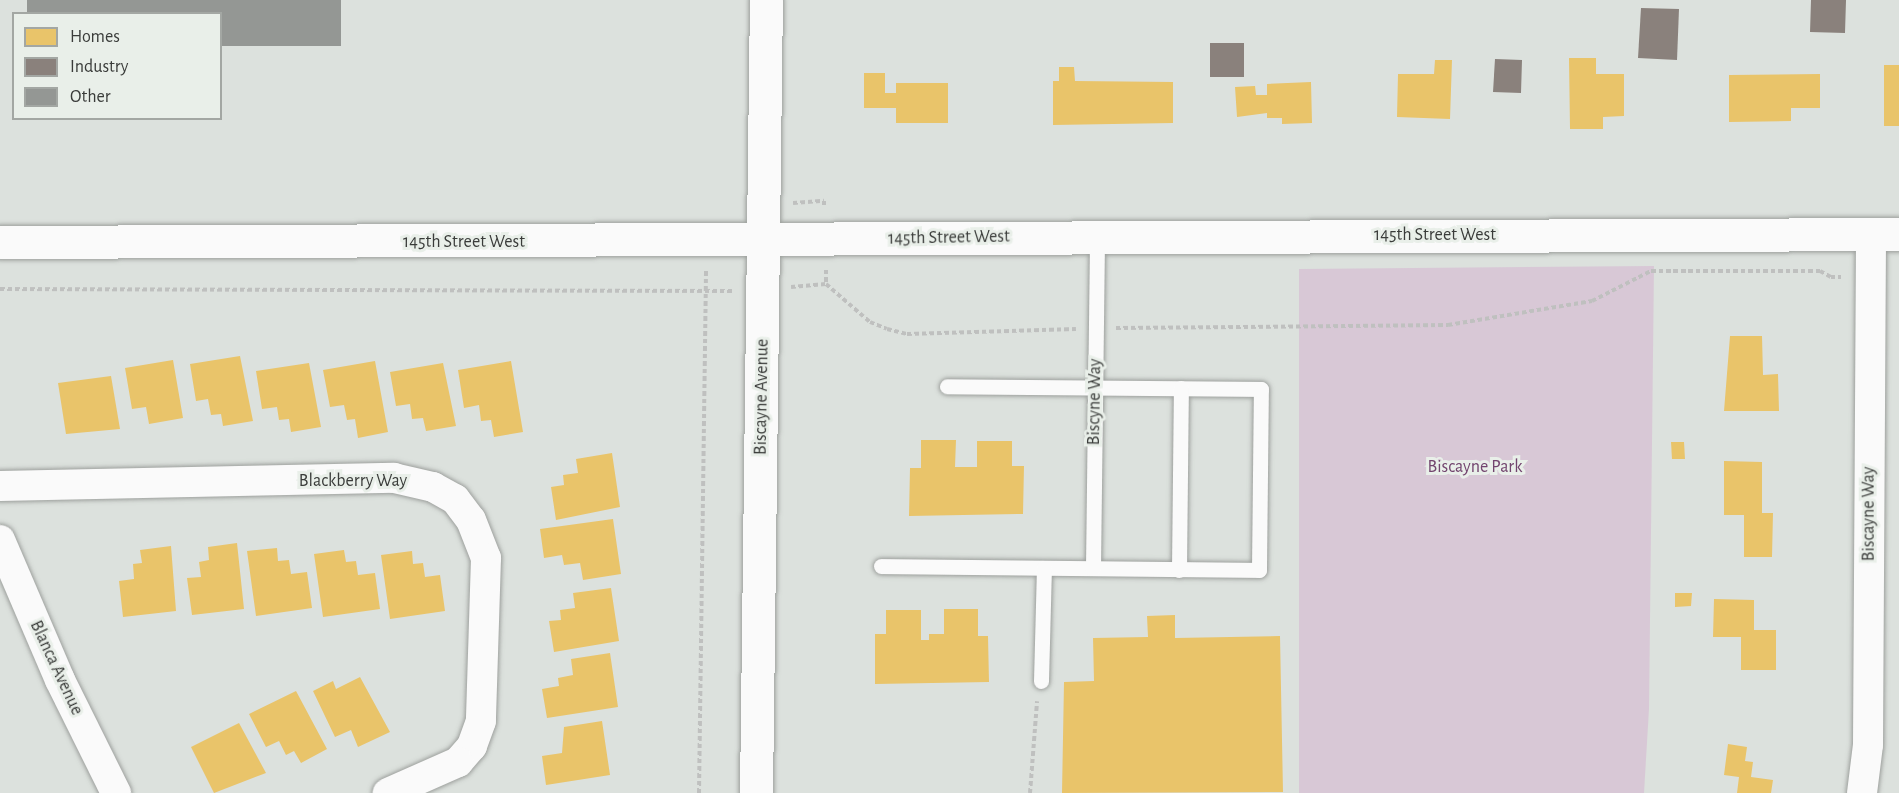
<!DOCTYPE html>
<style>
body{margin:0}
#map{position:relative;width:1899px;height:793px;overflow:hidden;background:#dce1dd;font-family:"Alegreya Sans",sans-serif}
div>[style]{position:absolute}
.green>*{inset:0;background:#d8c8d6}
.homes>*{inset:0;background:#e9c46a}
.industry>*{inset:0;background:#8a817c}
.building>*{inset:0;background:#949794}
.path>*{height:4px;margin-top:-2px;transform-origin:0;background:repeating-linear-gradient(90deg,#bfc0bf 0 4.5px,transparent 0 7.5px)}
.roads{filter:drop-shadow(0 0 2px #9da09d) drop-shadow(0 0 2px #9da09d)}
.service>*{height:15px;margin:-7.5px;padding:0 7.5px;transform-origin:7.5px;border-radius:7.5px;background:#fafafa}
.minor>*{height:30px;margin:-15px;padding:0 15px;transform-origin:15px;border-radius:15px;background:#fafafa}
.tertiary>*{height:33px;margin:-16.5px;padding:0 16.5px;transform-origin:16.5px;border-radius:16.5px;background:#fafafa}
span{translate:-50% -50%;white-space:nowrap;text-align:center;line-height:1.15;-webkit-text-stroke:6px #e9efe9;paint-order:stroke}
.street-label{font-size:18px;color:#3a3c3a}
.park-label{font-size:18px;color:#72446e}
.legend{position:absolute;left:12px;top:12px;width:210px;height:108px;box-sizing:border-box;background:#e9efe9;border:2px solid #a3a7a3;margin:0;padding:8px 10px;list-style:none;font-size:18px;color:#3a3c3a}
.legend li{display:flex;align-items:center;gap:12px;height:30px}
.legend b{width:30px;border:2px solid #a3a7a3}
</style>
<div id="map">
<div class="green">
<i style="clip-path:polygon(1654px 266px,1649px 709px,1644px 793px,1299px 793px,1299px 269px)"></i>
</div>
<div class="homes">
<i style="clip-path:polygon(1569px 58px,1596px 58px,1596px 74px,1624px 74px,1624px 116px,1603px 117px,1603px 129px,1570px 129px)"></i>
<i style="clip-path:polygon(1435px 60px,1452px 60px,1450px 119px,1397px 117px,1398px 74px,1434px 74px)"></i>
<i style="clip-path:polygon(1884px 65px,1899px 65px,1899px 126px,1884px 126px)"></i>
<i style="clip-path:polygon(1059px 67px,1074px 67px,1075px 81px,1173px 82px,1173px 123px,1053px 125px,1053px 81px,1059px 81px)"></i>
<i style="clip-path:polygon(864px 73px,885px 73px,885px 93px,896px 93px,896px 83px,948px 83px,948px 123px,896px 123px,896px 108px,864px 108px)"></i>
<i style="clip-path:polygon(1820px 74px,1820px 108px,1791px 108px,1791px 121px,1729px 122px,1729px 75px)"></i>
<i style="clip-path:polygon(1311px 82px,1312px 123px,1282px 124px,1282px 118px,1267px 118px,1267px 113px,1237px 117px,1235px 87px,1255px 86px,1256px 95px,1267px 95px,1267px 84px)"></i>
<i style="clip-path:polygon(1730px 336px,1762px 336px,1763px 375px,1778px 374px,1779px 411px,1724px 411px)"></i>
<i style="clip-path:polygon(240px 356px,253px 421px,223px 426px,221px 414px,211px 415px,208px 399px,196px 401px,190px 364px)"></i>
<i style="clip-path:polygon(173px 360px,183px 418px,149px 424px,146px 407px,132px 409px,125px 368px)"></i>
<i style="clip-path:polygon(375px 361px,388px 432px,358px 438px,355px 419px,347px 420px,344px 405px,330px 407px,323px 370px)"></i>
<i style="clip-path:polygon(511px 361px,523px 432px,494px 437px,491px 420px,481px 421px,479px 405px,464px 408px,458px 370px)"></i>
<i style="clip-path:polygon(309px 363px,321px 427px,291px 432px,289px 419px,279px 420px,277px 407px,262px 409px,256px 371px)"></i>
<i style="clip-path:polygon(443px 363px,456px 426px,426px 431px,423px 418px,412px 419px,410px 404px,396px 406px,390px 372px)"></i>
<i style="clip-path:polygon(111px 376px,120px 429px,66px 434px,58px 383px)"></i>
<i style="clip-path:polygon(921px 440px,956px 440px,955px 467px,977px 467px,977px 441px,1012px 441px,1012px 466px,1024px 466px,1023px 514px,909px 516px,910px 468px,921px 468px)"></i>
<i style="clip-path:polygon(1671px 442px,1684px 442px,1685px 459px,1672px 459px)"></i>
<i style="clip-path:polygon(612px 453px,620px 507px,556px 520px,551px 487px,564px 485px,563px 475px,578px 473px,576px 459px)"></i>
<i style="clip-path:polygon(1724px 461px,1762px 462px,1762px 513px,1773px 513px,1772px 557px,1744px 557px,1744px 515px,1724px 515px)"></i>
<i style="clip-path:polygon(613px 519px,621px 574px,583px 580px,580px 563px,564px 565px,562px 555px,544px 558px,540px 529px)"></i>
<i style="clip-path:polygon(237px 543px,244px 609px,192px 615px,187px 578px,201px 577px,199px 562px,209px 560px,208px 547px)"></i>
<i style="clip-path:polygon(171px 546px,176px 611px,123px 617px,119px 581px,134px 579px,133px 564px,142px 563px,140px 550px)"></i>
<i style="clip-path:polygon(277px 548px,278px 561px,289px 560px,291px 574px,307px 572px,312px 608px,256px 616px,247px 551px)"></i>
<i style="clip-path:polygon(344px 550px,346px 562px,356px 561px,358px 575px,375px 573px,380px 609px,323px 617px,314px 554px)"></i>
<i style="clip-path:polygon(412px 551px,413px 564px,423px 563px,425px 577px,440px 575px,445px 611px,390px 619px,381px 555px)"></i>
<i style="clip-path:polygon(611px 588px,619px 641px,554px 652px,549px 621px,561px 620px,560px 610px,575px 608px,573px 593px)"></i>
<i style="clip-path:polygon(1675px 593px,1692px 593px,1691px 606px,1675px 607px)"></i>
<i style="clip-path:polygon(1714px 599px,1754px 600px,1754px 630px,1776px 630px,1776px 670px,1741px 670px,1741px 637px,1713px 637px)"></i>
<i style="clip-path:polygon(944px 609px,978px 609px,978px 636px,988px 636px,989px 682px,875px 684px,875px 634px,886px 634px,886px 610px,921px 610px,921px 640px,929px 640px,929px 634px,944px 634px)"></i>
<i style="clip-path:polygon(1175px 615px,1175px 638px,1280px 636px,1283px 792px,1062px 793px,1064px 682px,1094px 681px,1093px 638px,1148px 637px,1147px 616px)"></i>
<i style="clip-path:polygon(610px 653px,618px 707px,547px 718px,542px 689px,559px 686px,558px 678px,573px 675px,571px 659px)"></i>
<i style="clip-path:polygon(360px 677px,390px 732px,358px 747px,351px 730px,335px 737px,313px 691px,333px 681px,336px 689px)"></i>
<i style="clip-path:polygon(296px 691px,327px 749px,301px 763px,294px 751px,286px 755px,279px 741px,266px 747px,249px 714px)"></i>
<i style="clip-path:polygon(602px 721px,610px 775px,546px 785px,542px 756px,562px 753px,564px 727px)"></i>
<i style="clip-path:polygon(239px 723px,266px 773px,214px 793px,191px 747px)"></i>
<i style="clip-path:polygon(1728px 744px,1747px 747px,1745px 761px,1753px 762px,1751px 777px,1773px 780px,1771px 793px,1737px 793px,1739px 777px,1724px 775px)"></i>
</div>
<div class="industry">
<i style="clip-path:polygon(1811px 0,1846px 0,1845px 33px,1810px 32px)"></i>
<i style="clip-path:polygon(1641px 8px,1679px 9px,1677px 60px,1638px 58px)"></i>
<i style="clip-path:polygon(1210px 43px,1244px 43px,1244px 77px,1210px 77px)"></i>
<i style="clip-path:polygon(1495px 59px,1522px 60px,1521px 93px,1493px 92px)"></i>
</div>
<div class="building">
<i style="clip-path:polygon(27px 0,341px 0,341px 46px,220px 46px,220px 14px,27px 14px)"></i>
</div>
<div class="path">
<i style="left:793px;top:203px;width:31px;rotate:-4deg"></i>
<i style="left:824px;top:201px;width:7px;rotate:90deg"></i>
<i style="left:826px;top:270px;width:14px;rotate:90deg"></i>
<i style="left:826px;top:284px;width:58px;rotate:40.8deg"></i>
<i style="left:870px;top:322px;width:18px;rotate:22deg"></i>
<i style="left:887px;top:329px;width:21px;rotate:14deg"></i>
<i style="left:907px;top:334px;width:169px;rotate:-1.7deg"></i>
<i style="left:791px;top:287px;width:35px;rotate:-5deg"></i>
<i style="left:0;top:289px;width:733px;rotate:0.16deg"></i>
<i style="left:1116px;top:328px;width:332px;rotate:-0.5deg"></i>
<i style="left:1448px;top:325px;width:146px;rotate:-9.5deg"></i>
<i style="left:1592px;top:301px;width:66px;rotate:-27deg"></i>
<i style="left:1651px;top:271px;width:169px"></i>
<i style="left:1820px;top:271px;width:13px;rotate:29deg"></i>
<i style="left:1831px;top:277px;width:10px"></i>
<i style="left:699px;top:793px;width:524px;rotate:-89.23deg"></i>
<i style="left:1030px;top:793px;width:92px;rotate:-85.6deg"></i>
</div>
<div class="roads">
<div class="service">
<i style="left:881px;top:566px;width:378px;rotate:0.6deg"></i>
<i style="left:1259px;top:570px;width:181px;rotate:-89.4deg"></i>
<i style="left:1261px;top:389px;width:314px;rotate:-179.5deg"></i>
<i style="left:1093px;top:568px;width:333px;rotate:-89.3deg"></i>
<i style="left:1179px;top:570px;width:182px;rotate:-89.4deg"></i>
<i style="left:1041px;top:681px;width:113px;rotate:-88.5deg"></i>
</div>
<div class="minor">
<i style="left:0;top:486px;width:394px;rotate:-1.2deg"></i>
<i style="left:394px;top:478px;width:40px;rotate:13deg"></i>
<i style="left:433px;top:487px;width:25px;rotate:29deg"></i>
<i style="left:455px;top:499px;width:26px;rotate:53deg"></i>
<i style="left:471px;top:520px;width:41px;rotate:68.5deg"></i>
<i style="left:486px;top:558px;width:163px;rotate:91.8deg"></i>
<i style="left:481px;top:721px;width:27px;rotate:110deg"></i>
<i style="left:472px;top:746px;width:21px;rotate:131deg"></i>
<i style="left:458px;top:762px;width:77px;rotate:156.1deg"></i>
<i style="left:0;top:540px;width:152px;rotate:66.8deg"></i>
<i style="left:60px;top:680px;width:126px;rotate:63.6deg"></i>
<i style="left:1862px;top:793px;width:48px;rotate:-82.9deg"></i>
<i style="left:1868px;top:745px;width:511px;rotate:-89.66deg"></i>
</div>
<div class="tertiary">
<i style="left:0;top:242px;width:1899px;rotate:-0.24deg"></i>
<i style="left:756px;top:793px;width:793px;rotate:-89.28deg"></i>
</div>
</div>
<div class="street-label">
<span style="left:1435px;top:235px">145th Street West</span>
<span style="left:949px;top:238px;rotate:-1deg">145th Street West</span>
<span style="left:464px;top:242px">145th Street West</span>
<span style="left:762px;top:397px;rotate:-89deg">Biscayne Avenue</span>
<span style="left:1095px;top:402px;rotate:-89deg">Biscyne Way</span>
<span style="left:353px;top:481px">Blackberry Way</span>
<span style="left:1869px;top:514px;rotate:-90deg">Biscayne Way</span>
<span style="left:56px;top:668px;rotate:65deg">Blanca Avenue</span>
</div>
<div class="park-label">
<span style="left:1475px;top:467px">Biscayne Park</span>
</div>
<ul class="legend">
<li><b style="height:16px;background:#e9c46a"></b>Homes</li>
<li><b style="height:16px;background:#8a817c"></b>Industry</li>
<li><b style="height:16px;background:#949794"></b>Other</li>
</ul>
</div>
